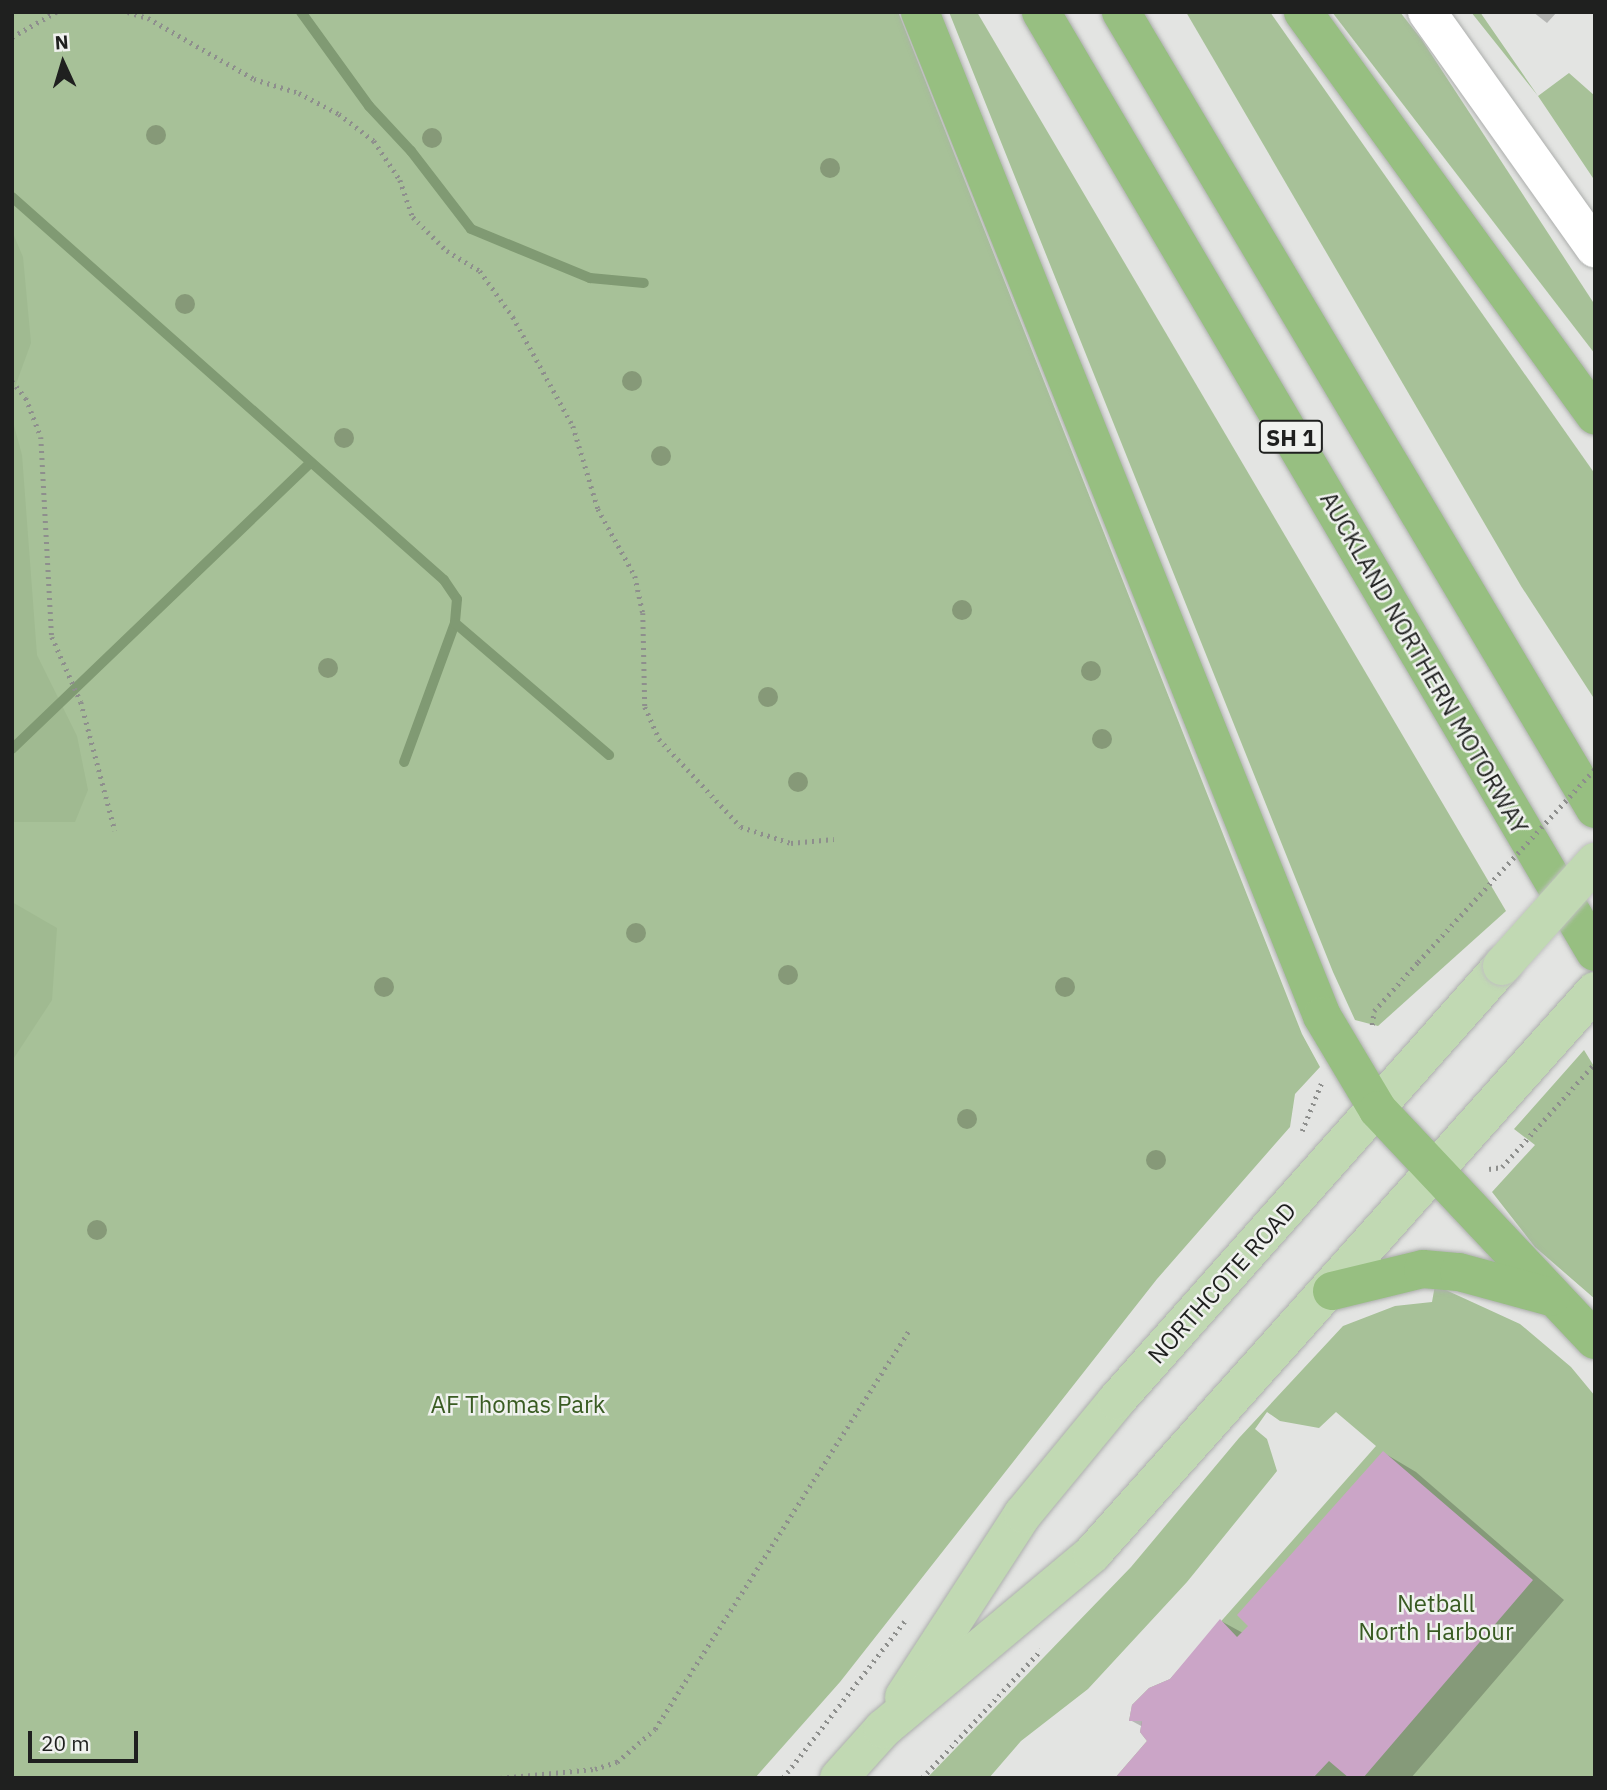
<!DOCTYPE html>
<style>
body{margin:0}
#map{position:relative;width:1607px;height:1790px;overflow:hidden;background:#e3e4e2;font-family:"IBM Plex Sans",sans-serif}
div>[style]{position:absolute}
.green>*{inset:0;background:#a7c198}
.forest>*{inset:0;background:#a0ba91}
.shadow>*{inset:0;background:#0003}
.stream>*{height:10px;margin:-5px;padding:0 5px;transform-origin:5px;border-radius:5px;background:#809a73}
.building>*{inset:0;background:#cba5c7}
.path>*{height:4.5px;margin-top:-2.25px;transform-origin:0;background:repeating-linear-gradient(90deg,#8e8f8d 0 2px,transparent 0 7px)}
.roads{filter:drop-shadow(0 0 2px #acaeac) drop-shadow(0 0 2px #acaeac)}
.minor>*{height:38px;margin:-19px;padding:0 19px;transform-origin:19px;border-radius:19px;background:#fff}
.major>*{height:38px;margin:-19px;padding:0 19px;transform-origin:19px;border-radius:19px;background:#c1d9b3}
.highway>*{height:38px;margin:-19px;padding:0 19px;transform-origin:19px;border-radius:19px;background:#97bf81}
.path-bridge>*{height:4.5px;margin-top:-2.25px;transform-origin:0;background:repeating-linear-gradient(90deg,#8e8f8d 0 2px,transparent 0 7px)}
.bridges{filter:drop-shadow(0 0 2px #c0c1c0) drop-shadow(0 0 2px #c0c1c0)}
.major-bridge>*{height:38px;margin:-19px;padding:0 19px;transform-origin:19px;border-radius:19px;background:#c1d9b3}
.trees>*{width:20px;height:20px;margin:-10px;border-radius:50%;background:#869978}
span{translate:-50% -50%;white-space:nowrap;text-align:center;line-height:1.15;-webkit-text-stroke:5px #f0f2ef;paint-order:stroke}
.shield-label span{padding:2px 5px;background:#f0f2ef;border:2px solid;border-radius:5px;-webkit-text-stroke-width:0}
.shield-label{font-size:23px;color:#1f201f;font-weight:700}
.street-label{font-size:24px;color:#1f201f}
.park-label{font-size:24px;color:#395b22}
.frame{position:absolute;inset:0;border:14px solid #1f201f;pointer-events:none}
.north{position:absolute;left:28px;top:28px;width:70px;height:70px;-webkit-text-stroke:5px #f0f2ef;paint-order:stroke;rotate:356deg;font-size:19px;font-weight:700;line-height:28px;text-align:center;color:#1f201f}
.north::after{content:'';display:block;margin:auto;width:24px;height:32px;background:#1f201f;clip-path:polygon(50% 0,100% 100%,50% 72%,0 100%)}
.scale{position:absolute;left:28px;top:1731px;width:110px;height:32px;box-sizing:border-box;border:4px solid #1f201f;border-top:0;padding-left:9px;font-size:21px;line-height:24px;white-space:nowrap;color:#1f201f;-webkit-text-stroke:5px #f0f2ef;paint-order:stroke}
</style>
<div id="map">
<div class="green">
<i style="clip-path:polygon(12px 12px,899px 14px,1302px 1034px,1320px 1067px,1295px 1094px,1290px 1127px,1157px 1279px,840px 1682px,755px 1778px,12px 1778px)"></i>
<i style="clip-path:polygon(949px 12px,977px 12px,1506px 911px,1378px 1026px,1355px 1020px,1333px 972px)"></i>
<i style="clip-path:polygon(1186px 12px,1270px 12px,1595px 474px,1595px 700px,1521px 586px)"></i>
<i style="clip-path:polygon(1332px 12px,1400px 12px,1422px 40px,1595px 305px,1595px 354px)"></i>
<i style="clip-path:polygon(1471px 12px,1480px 12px,1538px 96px,1569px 73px,1595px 96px,1595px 181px,1538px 96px)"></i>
<i style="clip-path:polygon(1584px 1050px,1595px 1068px,1595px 1299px,1535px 1247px,1492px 1192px,1535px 1145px,1514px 1129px)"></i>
<i style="clip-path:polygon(1435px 1285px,1520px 1324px,1571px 1367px,1595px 1396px,1595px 1778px,1115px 1778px,1147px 1741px,1140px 1732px,1142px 1721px,1129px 1721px,1132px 1705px,1149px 1688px,1170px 1679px,1376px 1446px,1336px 1412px,1319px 1428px,1280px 1421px,1267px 1412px,1255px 1429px,1267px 1439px,1277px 1471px,1187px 1582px,1088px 1689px,1021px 1741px,989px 1778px,927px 1778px,1131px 1567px,1239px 1438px,1343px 1326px,1395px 1306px,1432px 1302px)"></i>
</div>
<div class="forest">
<i style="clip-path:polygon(12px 231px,23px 257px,31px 343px,12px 395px)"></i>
<i style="clip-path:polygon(12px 418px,22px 455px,37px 655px,77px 736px,88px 790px,75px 822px,12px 822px)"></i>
<i style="clip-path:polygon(12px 902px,57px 928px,52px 1000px,12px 1061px)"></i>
</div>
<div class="shadow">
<i style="clip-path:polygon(1533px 12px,1557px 12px,1547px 23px)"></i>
<i style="clip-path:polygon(1384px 1453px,1416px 1472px,1564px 1600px,1411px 1778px,1117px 1778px,1149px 1741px,1143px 1727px,1130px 1720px,1171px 1681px,1221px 1621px,1243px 1633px)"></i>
</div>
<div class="stream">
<i style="left:301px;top:12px;width:116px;rotate:54.1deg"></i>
<i style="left:369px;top:106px;width:62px;rotate:47deg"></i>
<i style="left:411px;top:151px;width:98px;rotate:52.4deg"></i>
<i style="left:471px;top:229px;width:129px;rotate:22.4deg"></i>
<i style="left:590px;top:278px;width:54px;rotate:5.3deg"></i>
<i style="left:12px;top:197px;width:577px;rotate:41.56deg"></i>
<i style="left:444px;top:580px;width:23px;rotate:56deg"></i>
<i style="left:457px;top:599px;width:24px;rotate:95deg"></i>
<i style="left:455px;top:623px;width:148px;rotate:110.1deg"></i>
<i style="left:455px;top:623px;width:203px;rotate:40.6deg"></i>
<i style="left:12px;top:749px;width:414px;rotate:-43.8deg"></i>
</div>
<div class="building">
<i style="clip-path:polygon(1383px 1451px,1533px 1580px,1363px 1778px,1349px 1778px,1329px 1761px,1313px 1778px,1115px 1778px,1147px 1741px,1140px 1732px,1142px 1721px,1129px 1721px,1132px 1705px,1149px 1688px,1170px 1679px,1220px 1619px,1237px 1637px,1248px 1626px,1237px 1615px)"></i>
</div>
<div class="path">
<i style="left:128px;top:12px;width:21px;rotate:17deg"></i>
<i style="left:148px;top:18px;width:122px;rotate:29.9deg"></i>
<i style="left:254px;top:79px;width:47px;rotate:17.3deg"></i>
<i style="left:299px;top:93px;width:45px;rotate:27.7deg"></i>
<i style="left:339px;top:114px;width:44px;rotate:37.6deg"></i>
<i style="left:374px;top:141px;width:47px;rotate:56.3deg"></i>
<i style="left:400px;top:180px;width:39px;rotate:71deg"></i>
<i style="left:413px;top:217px;width:48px;rotate:45deg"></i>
<i style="left:447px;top:251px;width:39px;rotate:31deg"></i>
<i style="left:480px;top:271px;width:57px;rotate:54.3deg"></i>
<i style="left:513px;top:317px;width:124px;rotate:61.2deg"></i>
<i style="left:573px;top:426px;width:87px;rotate:73.2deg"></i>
<i style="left:598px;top:509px;width:77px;rotate:61.1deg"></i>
<i style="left:635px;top:576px;width:38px;rotate:78deg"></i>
<i style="left:643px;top:613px;width:94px;rotate:88.8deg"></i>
<i style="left:645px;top:707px;width:35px;rotate:66deg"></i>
<i style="left:659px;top:739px;width:120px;rotate:47deg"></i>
<i style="left:741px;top:827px;width:52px;rotate:17.7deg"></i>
<i style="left:791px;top:843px;width:43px;rotate:-5.3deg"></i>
<i style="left:12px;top:37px;width:51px;rotate:-29.6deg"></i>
<i style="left:12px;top:381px;width:22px;rotate:51deg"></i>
<i style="left:26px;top:398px;width:42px;rotate:69deg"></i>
<i style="left:41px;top:437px;width:200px;rotate:86.9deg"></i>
<i style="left:52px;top:637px;width:71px;rotate:66deg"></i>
<i style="left:81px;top:702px;width:133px;rotate:75.2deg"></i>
<i style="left:1372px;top:1025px;width:14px;rotate:-82deg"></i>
<i style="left:1374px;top:1011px;width:66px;rotate:-48.1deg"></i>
<i style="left:1302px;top:1131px;width:51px;rotate:-68deg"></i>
<i style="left:1489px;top:1169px;width:13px;rotate:-9deg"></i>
<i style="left:1502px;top:1167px;width:140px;rotate:-48.2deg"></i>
<i style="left:500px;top:1778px;width:95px;rotate:-5.4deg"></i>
<i style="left:595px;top:1769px;width:23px;rotate:-18deg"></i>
<i style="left:617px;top:1762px;width:50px;rotate:-41deg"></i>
<i style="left:655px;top:1729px;width:475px;rotate:-57.5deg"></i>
<i style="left:783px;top:1778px;width:202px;rotate:-52.2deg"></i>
<i style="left:922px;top:1778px;width:175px;rotate:-47.1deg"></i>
</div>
<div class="roads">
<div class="minor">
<i style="left:1427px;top:12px;width:290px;rotate:54.6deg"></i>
</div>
<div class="major">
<i style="left:904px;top:1697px;width:218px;rotate:-57deg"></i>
<i style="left:1023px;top:1514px;width:146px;rotate:-50.5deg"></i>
<i style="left:1116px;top:1401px;width:582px;rotate:-48.42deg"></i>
<i style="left:839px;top:1778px;width:66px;rotate:-48.1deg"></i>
<i style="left:883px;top:1729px;width:273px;rotate:-39.9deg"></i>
<i style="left:1092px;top:1554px;width:755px;rotate:-48.22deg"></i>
</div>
<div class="highway">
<i style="left:920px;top:12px;width:1081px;rotate:68.18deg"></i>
<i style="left:1322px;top:1016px;width:109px;rotate:59.2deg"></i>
<i style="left:1378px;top:1110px;width:316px;rotate:46.7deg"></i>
<i style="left:1041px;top:12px;width:1091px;rotate:59.49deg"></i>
<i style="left:1121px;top:12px;width:927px;rotate:59.26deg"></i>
<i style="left:1303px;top:12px;width:498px;rotate:54.1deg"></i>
<i style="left:1332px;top:1291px;width:94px;rotate:-13.6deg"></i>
<i style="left:1423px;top:1269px;width:36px;rotate:5deg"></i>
<i style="left:1459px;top:1272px;width:95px;rotate:15.2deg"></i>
</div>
</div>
<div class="path-bridge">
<i style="left:1418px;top:962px;width:262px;rotate:-47.5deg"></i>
</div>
<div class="bridges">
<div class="major-bridge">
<i style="left:1502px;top:966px;width:140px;rotate:-48.2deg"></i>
</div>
</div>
<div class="trees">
<i style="left:156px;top:135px"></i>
<i style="left:432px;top:138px"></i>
<i style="left:830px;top:168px"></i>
<i style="left:185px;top:304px"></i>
<i style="left:632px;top:381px"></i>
<i style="left:344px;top:438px"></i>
<i style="left:661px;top:456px"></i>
<i style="left:962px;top:610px"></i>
<i style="left:328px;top:668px"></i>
<i style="left:1091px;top:671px"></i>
<i style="left:768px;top:697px"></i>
<i style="left:1102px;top:739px"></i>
<i style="left:798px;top:782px"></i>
<i style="left:636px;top:933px"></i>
<i style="left:788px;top:975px"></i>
<i style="left:384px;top:987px"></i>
<i style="left:1065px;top:987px"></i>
<i style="left:967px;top:1119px"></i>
<i style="left:1156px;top:1160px"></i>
<i style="left:97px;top:1230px"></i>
</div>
<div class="shield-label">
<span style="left:1291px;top:437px">SH 1</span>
</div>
<div class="street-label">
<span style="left:1424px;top:663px;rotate:60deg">AUCKLAND NORTHERN MOTORWAY</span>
<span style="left:1222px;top:1283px;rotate:-48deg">NORTHCOTE ROAD</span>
</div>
<div class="park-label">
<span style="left:518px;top:1405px">AF Thomas Park</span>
<span style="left:1436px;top:1618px">Netball<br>North Harbour</span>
</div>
<div class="frame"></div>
<div class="north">N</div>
<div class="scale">20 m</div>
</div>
